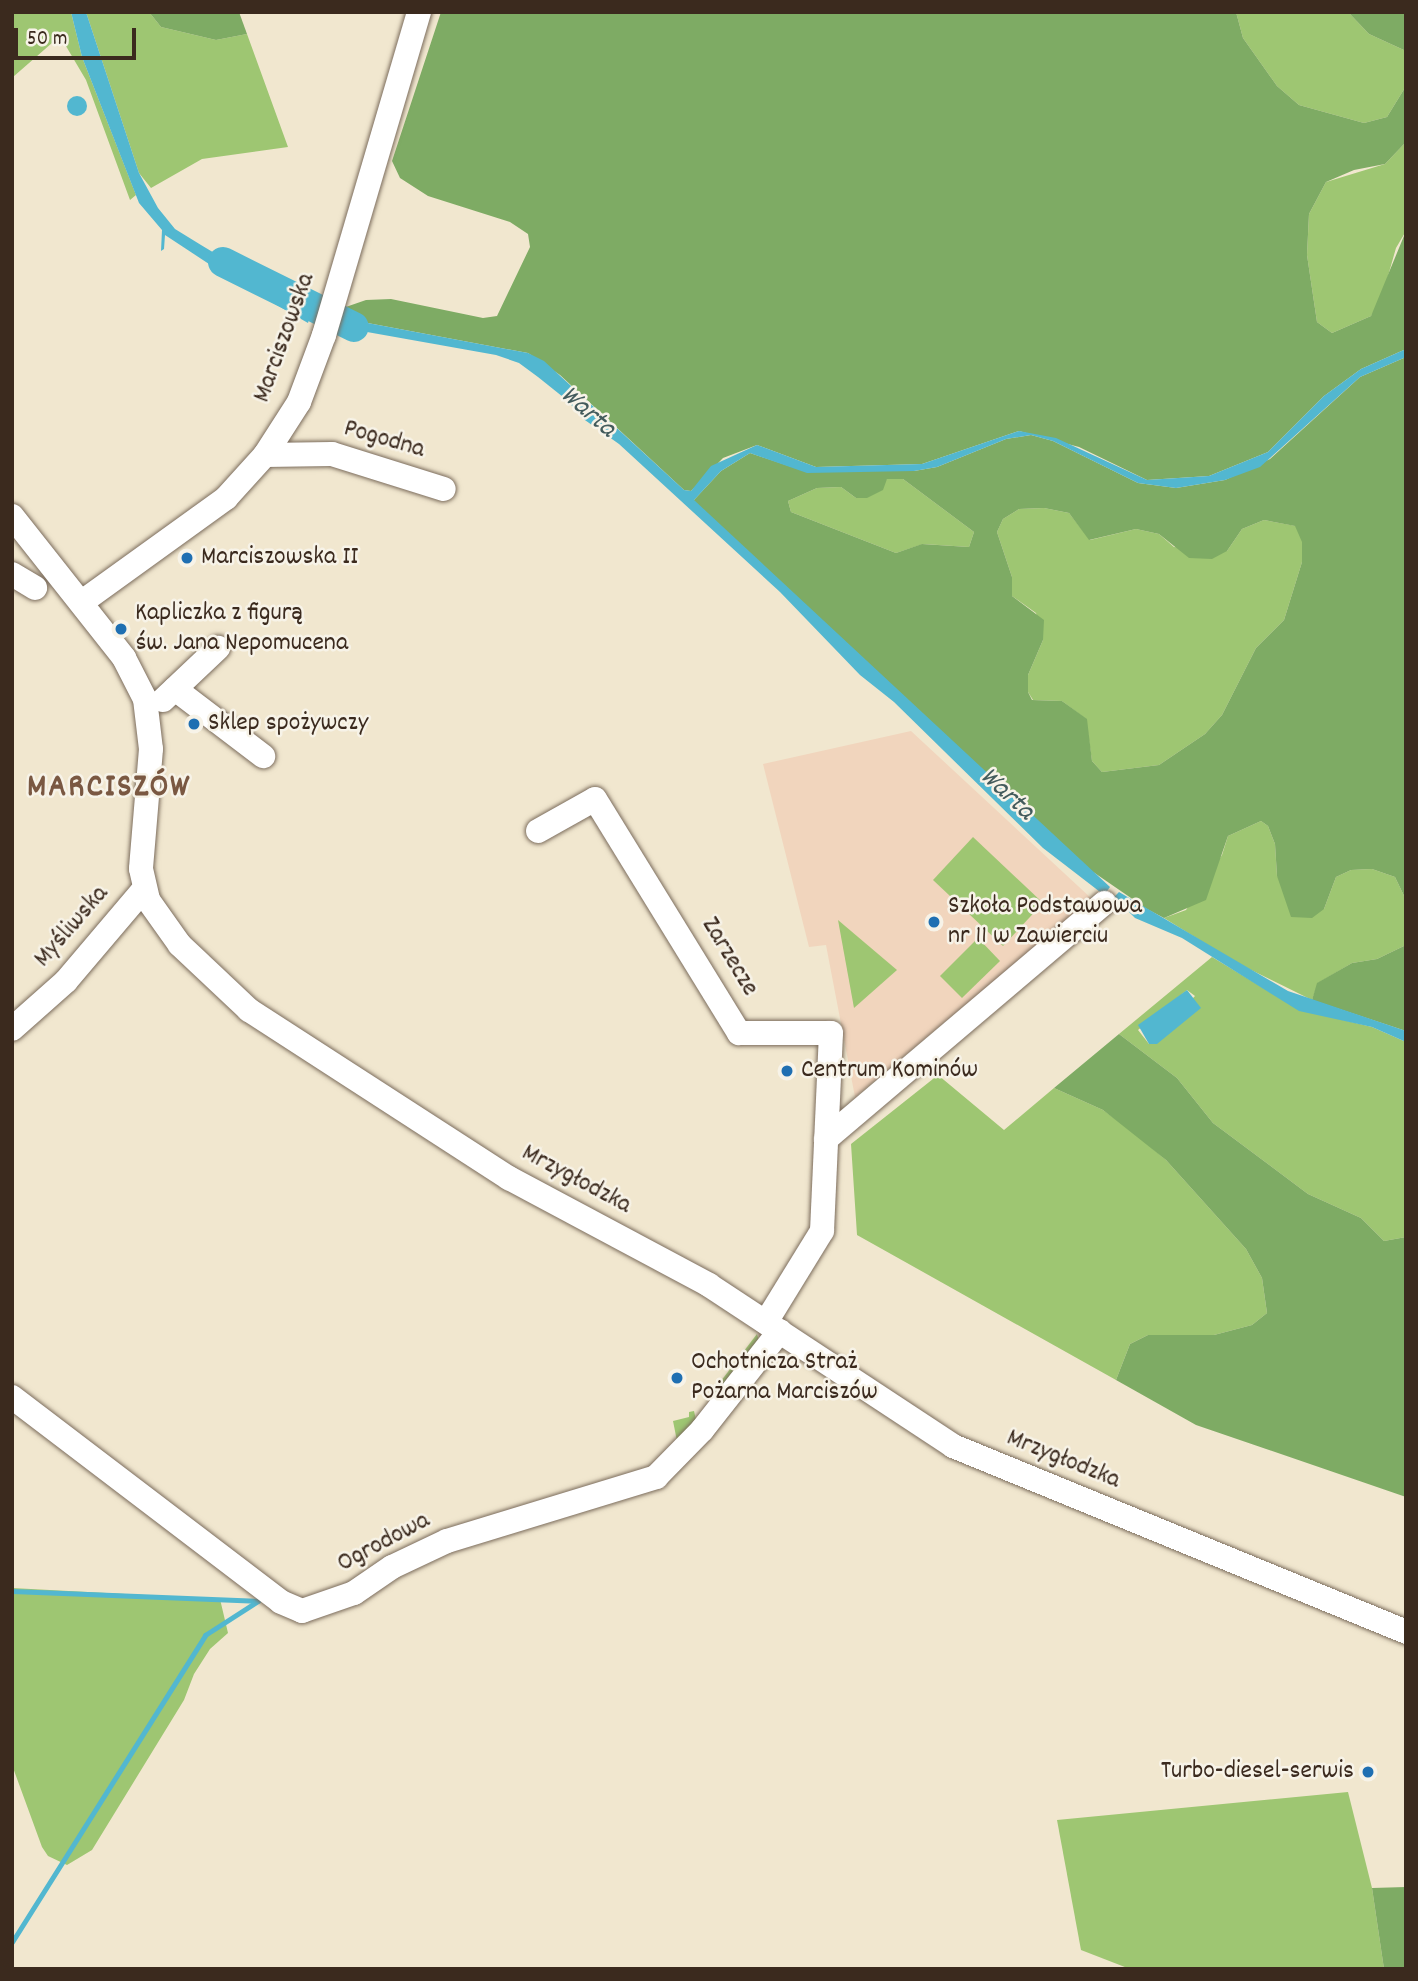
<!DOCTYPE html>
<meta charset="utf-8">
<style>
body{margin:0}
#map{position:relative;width:1418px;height:1981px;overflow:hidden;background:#f1e7cf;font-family:Dekko,sans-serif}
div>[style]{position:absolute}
.built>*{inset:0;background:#f1d5bd}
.green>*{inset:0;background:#9ec672}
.forest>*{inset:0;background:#7eab64}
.water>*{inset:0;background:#52b7d0}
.round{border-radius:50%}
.stream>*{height:5px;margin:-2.5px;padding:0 2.5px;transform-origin:2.5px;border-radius:2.5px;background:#52b7d0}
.river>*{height:30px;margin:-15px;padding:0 15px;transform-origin:15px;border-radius:15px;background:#52b7d0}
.roads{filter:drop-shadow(0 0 2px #7b6c5c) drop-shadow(0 0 2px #7b6c5c)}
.minor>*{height:24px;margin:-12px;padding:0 12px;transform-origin:12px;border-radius:12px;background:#fff}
.dots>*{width:19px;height:19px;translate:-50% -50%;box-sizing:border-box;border:4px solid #f7f3e8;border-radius:50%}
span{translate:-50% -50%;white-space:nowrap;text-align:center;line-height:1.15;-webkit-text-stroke:5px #f7f3e8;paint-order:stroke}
.street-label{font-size:26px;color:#3b2a1e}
.poi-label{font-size:26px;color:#3b2a1e}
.left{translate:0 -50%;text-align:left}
.right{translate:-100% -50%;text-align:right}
.water-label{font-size:28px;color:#435b5c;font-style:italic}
.district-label{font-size:33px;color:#7a5842;font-weight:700;letter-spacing:2px}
.frame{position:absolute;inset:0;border:14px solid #3b2a1e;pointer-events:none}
.scale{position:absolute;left:14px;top:28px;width:122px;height:32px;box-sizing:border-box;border:4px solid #3b2a1e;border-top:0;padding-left:9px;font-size:21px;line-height:24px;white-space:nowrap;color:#3b2a1e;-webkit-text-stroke:5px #f7f3e8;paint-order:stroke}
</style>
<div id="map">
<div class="built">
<i style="clip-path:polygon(911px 731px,1092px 899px,855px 1097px,826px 945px,809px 947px,763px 764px)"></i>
</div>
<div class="green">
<i style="clip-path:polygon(12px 12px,71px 12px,82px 57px,136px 195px,130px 200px,86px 80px,60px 36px,13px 77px)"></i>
<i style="clip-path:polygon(86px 12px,149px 12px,161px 27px,216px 40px,247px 34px,288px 147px,202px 159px,151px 188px,139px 173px)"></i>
<i style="clip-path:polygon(1236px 12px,1348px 12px,1369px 34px,1406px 51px,1406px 86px,1387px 117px,1364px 123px,1299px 105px,1277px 86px,1243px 38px)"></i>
<i style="clip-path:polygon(1406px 142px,1406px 231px,1396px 248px,1382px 297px,1371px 316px,1332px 333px,1317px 322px,1307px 255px,1309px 214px,1326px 182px,1385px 164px)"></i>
<i style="clip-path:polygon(887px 479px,903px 479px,974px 532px,969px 547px,923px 544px,896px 553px,791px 512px,788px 501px,817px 488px,841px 487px,856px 498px)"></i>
<i style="clip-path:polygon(1044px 508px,1069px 513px,1090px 540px,1136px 529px,1159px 534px,1174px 547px,1227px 551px,1242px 529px,1264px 520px,1296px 526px,1303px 542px,1302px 562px,1284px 620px,1256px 648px,1222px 715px,1205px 734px,1159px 765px,1102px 772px,1092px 761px,1086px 719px,1062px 701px,1033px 700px,1028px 692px,1028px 675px,1043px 640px,1036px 613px,1012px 596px,1012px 577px,997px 532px,1003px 519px,1019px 509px)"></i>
<i style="clip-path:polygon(1261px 821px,1268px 826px,1275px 844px,1277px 876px,1324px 909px,1336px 877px,1351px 870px,1372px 869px,1395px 877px,1406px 900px,1406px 945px,1377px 959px,1352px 963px,1318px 983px,1312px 1000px,1237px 963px,1164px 918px,1186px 910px,1222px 855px,1228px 836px)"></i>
<i style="clip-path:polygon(973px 837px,1043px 903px,1003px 946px,933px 880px)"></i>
<i style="clip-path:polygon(838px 920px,897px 970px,854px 1008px)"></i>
<i style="clip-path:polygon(978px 938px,1000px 961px,962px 998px,940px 976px)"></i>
<i style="clip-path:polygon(evenodd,1212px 957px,1298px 1009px,1372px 1027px,1406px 1042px,1406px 1237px,1384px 1241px,1361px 1218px,1308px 1194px,1213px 1123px,1177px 1078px,1119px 1034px,1212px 957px,1187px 990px,1195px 996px,1149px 1044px,1138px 1030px,1187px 990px)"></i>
<i style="clip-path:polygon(938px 1075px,1004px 1130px,1054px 1088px,1103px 1110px,1132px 1131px,1166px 1160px,1246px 1249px,1262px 1278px,1267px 1313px,1252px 1325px,1214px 1335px,1148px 1335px,1130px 1344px,1116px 1380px,857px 1235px,851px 1144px)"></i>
<i style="clip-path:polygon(757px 1334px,759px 1341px,711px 1405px,711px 1394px)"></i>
<i style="clip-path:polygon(694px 1411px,697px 1424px,678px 1446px,673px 1421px,689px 1417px,689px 1412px)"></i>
<i style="clip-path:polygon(12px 1588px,220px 1599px,228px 1633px,210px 1649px,194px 1674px,184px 1700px,92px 1850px,67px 1865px,48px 1856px,42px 1847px,12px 1765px)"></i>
<i style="clip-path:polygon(1348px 1792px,1372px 1888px,1384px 1969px,1130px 1969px,1081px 1950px,1057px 1820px)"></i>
</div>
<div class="forest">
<i style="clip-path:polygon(149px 12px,239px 12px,247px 34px,216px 40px,161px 27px)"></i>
<i style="clip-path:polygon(441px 12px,1236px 12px,1243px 38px,1277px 86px,1299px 105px,1364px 123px,1387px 117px,1406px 86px,1406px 142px,1385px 164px,1354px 170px,1326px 182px,1309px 214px,1307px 255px,1317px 322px,1332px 333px,1371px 316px,1406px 231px,1406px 349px,1361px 369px,1324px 396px,1268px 452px,1209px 476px,1147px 480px,1079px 447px,1019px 431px,922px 464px,816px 467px,757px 445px,723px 458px,691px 491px,684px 490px,560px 375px,528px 353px,341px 318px,340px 309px,366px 300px,391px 299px,483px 318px,497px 316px,530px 247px,528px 234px,510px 222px,428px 196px,400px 178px,392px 161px)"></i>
<i style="clip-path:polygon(1348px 12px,1406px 12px,1406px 51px,1369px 34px)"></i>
<i style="clip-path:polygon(evenodd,1406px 357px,1406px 900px,1395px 877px,1372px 869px,1351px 870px,1336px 877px,1324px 909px,1312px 918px,1291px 917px,1277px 876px,1275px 844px,1268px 826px,1261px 821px,1228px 836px,1206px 900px,1164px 918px,1147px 909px,1083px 865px,693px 501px,721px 471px,750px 453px,792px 467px,914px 471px,937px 467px,1006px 439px,1031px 435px,1053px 441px,1138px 483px,1176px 488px,1225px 480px,1270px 459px,1360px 377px,1406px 357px,887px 479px,903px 479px,974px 532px,969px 547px,922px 544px,896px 553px,791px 512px,788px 501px,817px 488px,841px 487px,856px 498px,867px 498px,883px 490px,887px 479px,1406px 357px,1044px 508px,1069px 513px,1089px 540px,1136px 529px,1159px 534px,1189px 558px,1212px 559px,1227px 551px,1242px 529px,1264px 520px,1295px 526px,1302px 542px,1302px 562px,1284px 620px,1256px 648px,1222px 715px,1205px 734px,1159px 765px,1102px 772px,1092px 761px,1087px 719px,1062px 701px,1032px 700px,1028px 692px,1028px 675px,1043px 640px,1044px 620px,1012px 596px,1012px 577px,997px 532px,1003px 519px,1019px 509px,1044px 508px)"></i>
<i style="clip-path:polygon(1406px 945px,1406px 1031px,1312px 1000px,1317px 983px,1352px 963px,1377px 959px)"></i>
<i style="clip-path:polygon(1119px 1034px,1177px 1078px,1213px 1123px,1308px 1194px,1361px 1218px,1384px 1241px,1406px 1237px,1406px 1497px,1196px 1425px,1116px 1380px,1130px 1344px,1148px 1335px,1214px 1335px,1252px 1325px,1267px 1313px,1262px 1278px,1246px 1249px,1166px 1160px,1103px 1110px,1054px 1088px)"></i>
<i style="clip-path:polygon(1406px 1887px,1406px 1969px,1384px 1969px,1372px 1888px)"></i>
</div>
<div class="water">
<i style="clip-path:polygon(71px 12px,86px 12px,139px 173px,158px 208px,175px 229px,201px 245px,246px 272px,265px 274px,253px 293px,165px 235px,164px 249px,161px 251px,162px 230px,139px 203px,82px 57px)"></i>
<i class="round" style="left:67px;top:96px;width:20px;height:20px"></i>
<i style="clip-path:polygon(279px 282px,315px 299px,308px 323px,268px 300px)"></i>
<i style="clip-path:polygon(341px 318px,528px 353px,544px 361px,684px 490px,691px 491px,711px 466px,757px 445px,816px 467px,922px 464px,1019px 431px,1056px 438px,1147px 480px,1209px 476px,1268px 452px,1324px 396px,1361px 369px,1406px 349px,1406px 357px,1360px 377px,1260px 467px,1225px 480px,1176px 488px,1138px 483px,1053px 441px,1031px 435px,1006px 439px,937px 467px,914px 471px,807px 473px,750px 453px,721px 471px,694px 500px,1110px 887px,1104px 895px,1043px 848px,894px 702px,860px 675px,780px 592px,619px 444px,582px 418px,568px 401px,538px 377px,519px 363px,496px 355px,339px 327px)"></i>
<i style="clip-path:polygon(1119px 892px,1288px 991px,1406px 1031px,1406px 1042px,1372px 1027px,1299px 1011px,1182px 938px,1135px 918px,1114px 897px)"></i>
<i style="clip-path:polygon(1187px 990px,1201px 1008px,1157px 1044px,1149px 1044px,1138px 1025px)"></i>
</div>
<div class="stream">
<i style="left:12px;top:1591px;width:246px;rotate:2.3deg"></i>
<i style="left:12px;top:1942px;width:363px;rotate:-57.8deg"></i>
<i style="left:205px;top:1635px;width:63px;rotate:-32.7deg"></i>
</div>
<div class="river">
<i style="left:223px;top:262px;width:146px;rotate:26.4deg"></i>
</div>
<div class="roads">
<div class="minor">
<i style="left:265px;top:455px;width:67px;rotate:-0.9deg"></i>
<i style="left:332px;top:454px;width:117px;rotate:17.4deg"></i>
<i style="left:12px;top:516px;width:181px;rotate:51.7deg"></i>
<i style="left:124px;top:658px;width:46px;rotate:62.9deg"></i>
<i style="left:145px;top:699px;width:50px;rotate:83.2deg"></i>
<i style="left:151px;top:749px;width:120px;rotate:94.8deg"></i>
<i style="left:141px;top:869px;width:32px;rotate:77deg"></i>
<i style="left:148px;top:900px;width:55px;rotate:54.6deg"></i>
<i style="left:180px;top:945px;width:95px;rotate:43.3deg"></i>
<i style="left:249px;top:1010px;width:310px;rotate:32.9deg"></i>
<i style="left:509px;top:1178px;width:227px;rotate:28.1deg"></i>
<i style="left:709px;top:1285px;width:292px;rotate:33.4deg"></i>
<i style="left:953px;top:1446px;width:490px;rotate:22.3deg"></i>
<i style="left:12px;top:574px;width:27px;rotate:31deg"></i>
<i style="left:82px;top:602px;width:178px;rotate:-35.8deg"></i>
<i style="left:226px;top:498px;width:58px;rotate:-47.8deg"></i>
<i style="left:265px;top:455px;width:63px;rotate:-57.3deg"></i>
<i style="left:299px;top:402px;width:72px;rotate:-69.5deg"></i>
<i style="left:324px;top:335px;width:337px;rotate:-73.6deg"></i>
<i style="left:175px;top:689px;width:111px;rotate:37.3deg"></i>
<i style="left:163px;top:700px;width:76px;rotate:-43.4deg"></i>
<i style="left:538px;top:831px;width:65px;rotate:-29.3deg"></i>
<i style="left:595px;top:799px;width:275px;rotate:58.4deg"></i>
<i style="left:739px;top:1033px;width:92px"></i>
<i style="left:831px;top:1033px;width:198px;rotate:92.6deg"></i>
<i style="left:822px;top:1231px;width:107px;rotate:121.6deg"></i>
<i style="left:12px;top:1029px;width:72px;rotate:-41.6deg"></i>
<i style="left:66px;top:981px;width:121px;rotate:-49.7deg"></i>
<i style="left:826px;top:1139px;width:365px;rotate:-40.3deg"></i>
<i style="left:12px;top:1397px;width:338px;rotate:37.3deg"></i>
<i style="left:281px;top:1602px;width:23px;rotate:23deg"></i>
<i style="left:302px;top:1611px;width:55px;rotate:-19.1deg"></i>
<i style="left:354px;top:1593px;width:46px;rotate:-34.4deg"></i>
<i style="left:392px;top:1567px;width:61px;rotate:-25.3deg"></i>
<i style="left:447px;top:1541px;width:219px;rotate:-17deg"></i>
<i style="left:656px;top:1477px;width:66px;rotate:-45.6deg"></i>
<i style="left:702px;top:1430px;width:126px;rotate:-51.8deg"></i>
</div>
</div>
<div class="dots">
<i style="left:187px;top:558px;background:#1f6fb2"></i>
<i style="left:121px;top:629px;background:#1f6fb2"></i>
<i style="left:194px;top:724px;background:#1f6fb2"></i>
<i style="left:934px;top:922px;background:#1f6fb2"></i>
<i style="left:787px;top:1071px;background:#1f6fb2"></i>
<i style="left:677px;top:1378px;background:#1f6fb2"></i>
<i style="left:1368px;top:1772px;background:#1f6fb2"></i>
</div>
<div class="street-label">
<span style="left:285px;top:338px;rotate:-70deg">Marciszowska</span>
<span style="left:384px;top:440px;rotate:16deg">Pogodna</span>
<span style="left:72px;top:927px;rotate:-49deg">Myśliwska</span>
<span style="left:729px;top:957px;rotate:59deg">Zarzecze</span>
<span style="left:576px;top:1180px;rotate:28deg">Mrzygłodzka</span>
<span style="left:1063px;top:1460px;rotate:22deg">Mrzygłodzka</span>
<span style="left:384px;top:1543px;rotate:-28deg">Ogrodowa</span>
</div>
<div class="poi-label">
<span class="left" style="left:201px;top:558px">Marciszowska II</span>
<span class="left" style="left:135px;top:629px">Kapliczka z figurą<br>św. Jana Nepomucena</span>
<span class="left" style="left:208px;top:724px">Sklep spożywczy</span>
<span class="left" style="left:948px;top:922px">Szkoła Podstawowa<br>nr 11 w Zawierciu</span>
<span class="left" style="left:801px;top:1071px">Centrum Kominów</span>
<span class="left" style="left:691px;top:1378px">Ochotnicza Straż<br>Pożarna Marciszów</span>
<span class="right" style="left:1354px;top:1772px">Turbo-diesel-serwis</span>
</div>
<div class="water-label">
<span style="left:587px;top:413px;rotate:41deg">Warta</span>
<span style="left:1006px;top:795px;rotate:43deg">Warta</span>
</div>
<div class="district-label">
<span style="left:109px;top:789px">MARCISZÓW</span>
</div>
<div class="frame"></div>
<div class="scale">50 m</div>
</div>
